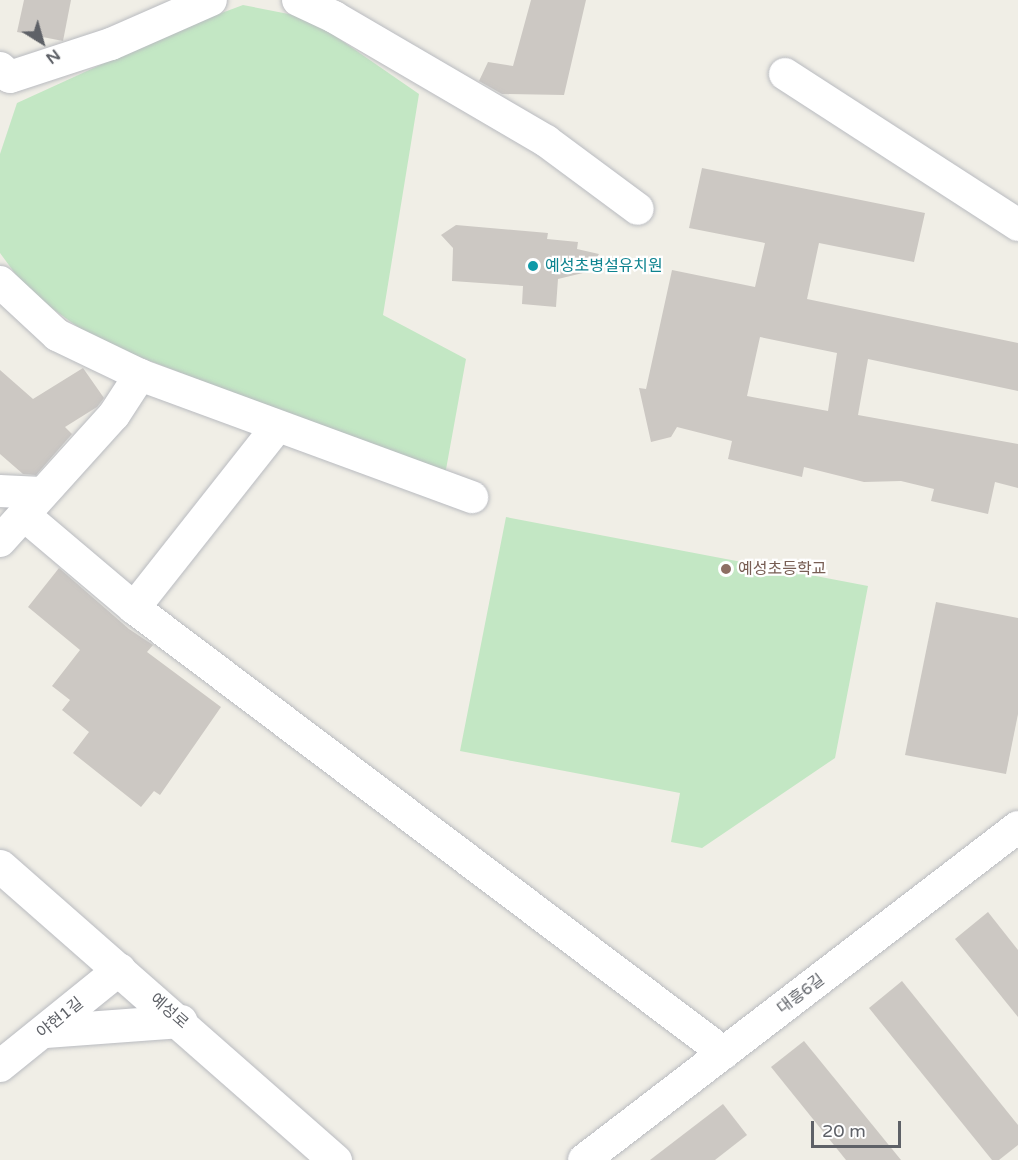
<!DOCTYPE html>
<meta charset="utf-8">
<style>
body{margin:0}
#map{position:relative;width:1018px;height:1160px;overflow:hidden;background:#f0eee6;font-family:"Varela Round","Noto Sans KR",sans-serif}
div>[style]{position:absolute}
.green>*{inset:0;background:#c3e7c4}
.building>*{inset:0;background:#ccc8c3}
.roads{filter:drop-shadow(0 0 2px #b9bbc0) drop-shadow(0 0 2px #b9bbc0)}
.street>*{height:32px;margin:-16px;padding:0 16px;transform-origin:16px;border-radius:16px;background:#fff}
.secondary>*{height:33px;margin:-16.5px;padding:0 16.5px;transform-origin:16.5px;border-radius:16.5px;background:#fff}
.dots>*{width:16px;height:16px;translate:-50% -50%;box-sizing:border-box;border:3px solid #fff;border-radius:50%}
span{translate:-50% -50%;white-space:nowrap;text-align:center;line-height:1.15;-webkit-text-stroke:4.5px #fff;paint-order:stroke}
.culture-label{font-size:16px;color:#0d838f}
.left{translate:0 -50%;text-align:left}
.education-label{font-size:16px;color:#785e54}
.street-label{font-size:16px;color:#5e6167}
.north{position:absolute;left:12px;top:12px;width:60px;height:60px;-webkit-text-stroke:4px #fff;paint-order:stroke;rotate:143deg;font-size:16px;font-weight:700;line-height:24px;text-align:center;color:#5e6167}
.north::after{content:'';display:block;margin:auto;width:21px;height:27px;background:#5e6167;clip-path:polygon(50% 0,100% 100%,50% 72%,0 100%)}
.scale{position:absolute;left:811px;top:1121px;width:90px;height:27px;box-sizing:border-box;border:3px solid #5e6167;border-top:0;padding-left:8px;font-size:18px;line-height:21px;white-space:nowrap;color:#5e6167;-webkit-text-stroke:4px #fff;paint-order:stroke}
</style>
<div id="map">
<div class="green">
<i style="clip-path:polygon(243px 5px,309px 18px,419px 94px,383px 315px,466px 359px,445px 475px,96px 340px,28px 291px,0 253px,0 154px,17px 103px,179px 29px)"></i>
<i style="clip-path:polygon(506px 517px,868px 586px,835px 758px,702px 848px,671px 842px,680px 793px,460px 751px)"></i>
</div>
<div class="building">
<i style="clip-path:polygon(24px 0,71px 0,63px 41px,17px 32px)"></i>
<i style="clip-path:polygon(531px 0,586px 0,564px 95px,502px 94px,479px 81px,488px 62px,513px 66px)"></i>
<i style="clip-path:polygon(evenodd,702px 168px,925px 213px,914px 262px,819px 243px,807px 299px,1018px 343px,1018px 391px,868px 359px,858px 415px,1018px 444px,1018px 488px,995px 482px,988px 514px,931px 501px,934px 489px,901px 481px,864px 482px,804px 467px,802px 477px,728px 459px,732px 441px,677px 427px,671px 437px,651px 442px,639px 388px,646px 389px,672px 270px,755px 287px,765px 243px,689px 228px,702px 168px,760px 337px,837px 353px,828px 411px,747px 396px,760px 337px)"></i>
<i style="clip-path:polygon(456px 225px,548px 233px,547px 239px,578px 242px,577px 249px,599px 254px,587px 272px,558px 279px,556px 307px,522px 304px,523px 286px,452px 281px,453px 248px,441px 235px)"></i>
<i style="clip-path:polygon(83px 368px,104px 398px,97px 407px,65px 427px,72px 434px,36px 475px,23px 474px,0 454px,0 370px,33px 399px)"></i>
<i style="clip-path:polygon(59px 568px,129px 629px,153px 645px,147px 652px,221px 707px,160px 795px,154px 791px,141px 807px,73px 753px,89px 732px,62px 710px,70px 700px,52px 686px,80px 650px,28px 607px)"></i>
<i style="clip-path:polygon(936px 602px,1018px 618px,1018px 714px,1006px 774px,905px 755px)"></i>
<i style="clip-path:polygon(988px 912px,1018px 950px,1018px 1017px,955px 939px)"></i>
<i style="clip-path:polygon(902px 981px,1018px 1125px,1018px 1145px,999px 1160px,992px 1160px,869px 1008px)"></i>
<i style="clip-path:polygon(804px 1041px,901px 1160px,846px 1160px,771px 1067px)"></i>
<i style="clip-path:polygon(723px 1104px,747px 1135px,715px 1160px,650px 1160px)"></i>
</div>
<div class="roads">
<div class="street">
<i style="left:298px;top:0;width:40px;rotate:25deg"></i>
<i style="left:334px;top:17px;width:246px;rotate:30.3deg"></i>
<i style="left:546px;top:141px;width:114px;rotate:36.5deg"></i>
<i style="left:0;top:68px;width:13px;rotate:42deg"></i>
<i style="left:10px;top:77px;width:106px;rotate:-18.1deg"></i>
<i style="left:111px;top:44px;width:109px;rotate:-23.7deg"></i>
<i style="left:785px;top:74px;width:278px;rotate:32.9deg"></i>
<i style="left:0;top:282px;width:78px;rotate:42.9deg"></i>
<i style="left:57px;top:335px;width:92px;rotate:25.7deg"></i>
<i style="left:140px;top:375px;width:354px;rotate:20.2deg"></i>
<i style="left:0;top:491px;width:41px;rotate:2.8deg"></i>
<i style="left:24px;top:515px;width:144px;rotate:40.2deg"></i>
<i style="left:134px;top:608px;width:739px;rotate:37.02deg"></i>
<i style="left:0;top:541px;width:170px;rotate:-47.9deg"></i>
<i style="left:114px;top:415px;width:48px;rotate:-57deg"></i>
<i style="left:134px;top:608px;width:229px;rotate:-51.7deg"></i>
<i style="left:0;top:1066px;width:154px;rotate:-38.9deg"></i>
<i style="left:584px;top:1160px;width:547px;rotate:-37.5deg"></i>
</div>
<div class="secondary">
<i style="left:0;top:866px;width:446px;rotate:41.3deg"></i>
<i style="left:45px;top:1031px;width:136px;rotate:-4.2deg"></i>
</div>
</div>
<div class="dots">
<i style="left:533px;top:266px;background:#0f9aa8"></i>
<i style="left:726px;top:569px;background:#8d6e63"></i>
</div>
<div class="culture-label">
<span class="left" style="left:545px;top:266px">예성초병설유치원</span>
</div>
<div class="education-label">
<span class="left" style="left:738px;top:569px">예성초등학교</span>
</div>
<div class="street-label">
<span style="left:801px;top:994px;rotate:-37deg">대흥6길</span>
<span style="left:169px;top:1011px;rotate:41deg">예성로</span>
<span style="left:60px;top:1018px;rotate:-39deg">야현1길</span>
</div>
<div class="north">N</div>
<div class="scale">20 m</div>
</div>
